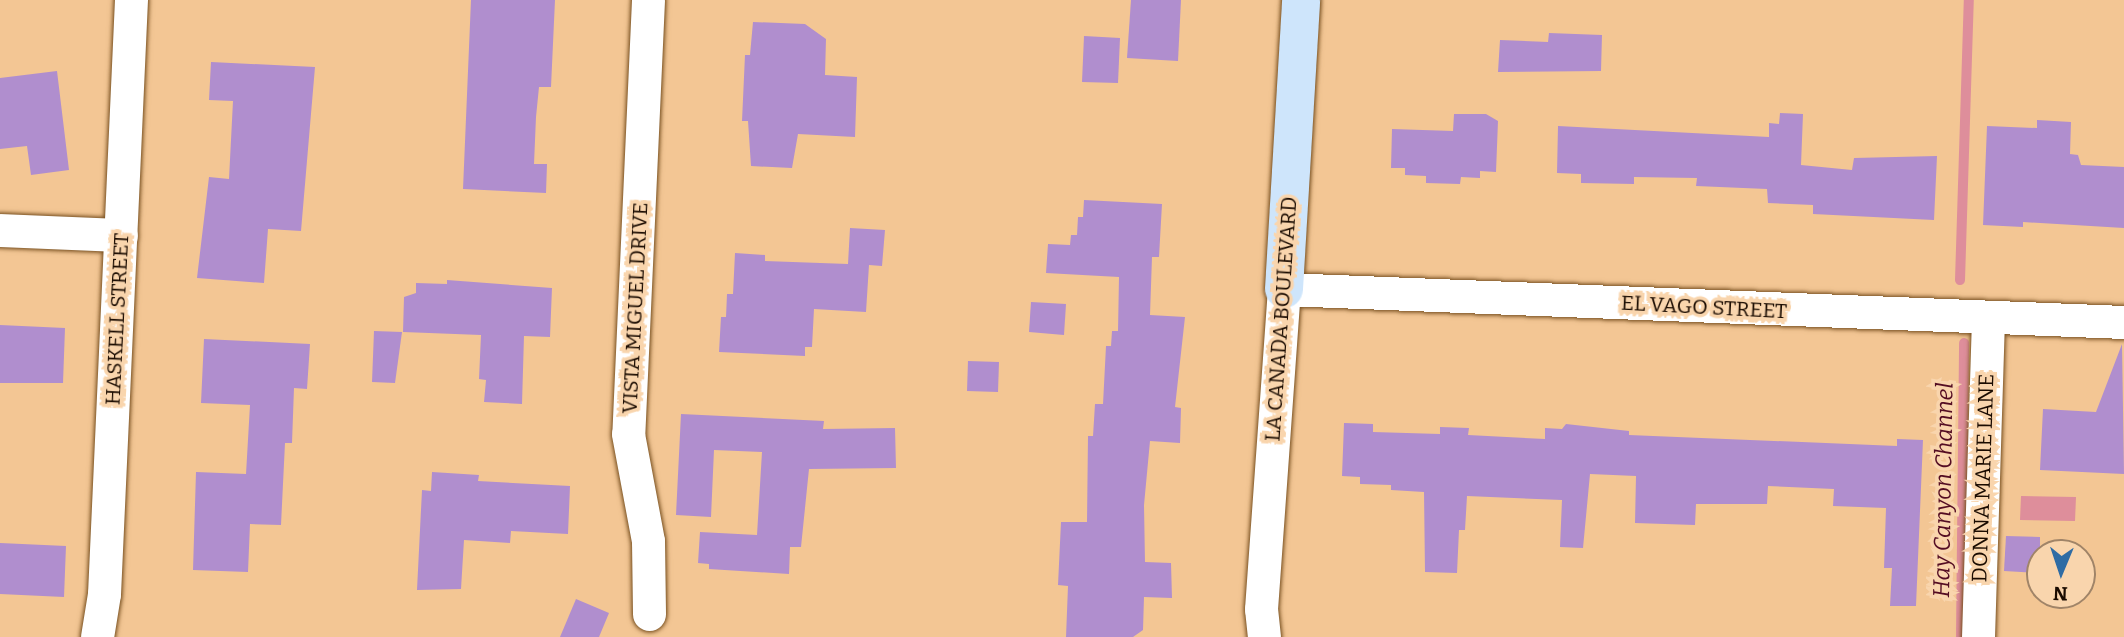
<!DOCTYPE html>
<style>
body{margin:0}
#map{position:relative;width:2124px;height:637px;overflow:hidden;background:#f3c694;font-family:Bitter,serif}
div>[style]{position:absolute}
.water>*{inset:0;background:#de8e9b}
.stream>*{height:10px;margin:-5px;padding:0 5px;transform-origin:5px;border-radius:5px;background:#de8e9b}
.building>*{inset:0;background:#b08ece}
.roads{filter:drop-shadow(0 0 2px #795121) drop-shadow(0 0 2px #795121)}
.street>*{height:33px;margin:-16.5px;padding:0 16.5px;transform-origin:16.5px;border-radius:16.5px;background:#fff}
.secondary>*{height:38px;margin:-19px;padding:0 19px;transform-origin:19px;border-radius:19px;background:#cee5fb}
span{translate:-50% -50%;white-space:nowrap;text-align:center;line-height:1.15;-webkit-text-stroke:7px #f9d5ad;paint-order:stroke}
.street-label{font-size:21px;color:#1a0b00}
.water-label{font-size:23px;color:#540d23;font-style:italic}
.north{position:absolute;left:2026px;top:539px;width:70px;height:70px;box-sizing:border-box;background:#f9d5ad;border:2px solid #a08468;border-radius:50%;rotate:182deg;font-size:19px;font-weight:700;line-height:28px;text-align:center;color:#1a0b00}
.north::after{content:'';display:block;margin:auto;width:24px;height:32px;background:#2f6ca4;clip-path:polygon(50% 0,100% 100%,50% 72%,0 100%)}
</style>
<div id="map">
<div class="water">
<i style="clip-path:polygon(2021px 496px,2076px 497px,2075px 521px,2020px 520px)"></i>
</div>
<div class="stream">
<i style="left:1960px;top:280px;width:280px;rotate:-88.2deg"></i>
<i style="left:1961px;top:637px;width:294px;rotate:-89.4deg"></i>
</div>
<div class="building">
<i style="clip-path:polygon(471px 0,555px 0,551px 87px,539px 87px,536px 117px,534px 164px,547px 164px,546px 193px,463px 189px)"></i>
<i style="clip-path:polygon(1131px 0,1181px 0,1178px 61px,1127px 58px)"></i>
<i style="clip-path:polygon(753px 22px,805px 24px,826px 39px,825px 75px,857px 77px,855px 137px,798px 134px,792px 168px,751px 166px,748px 121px,742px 121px,745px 55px,750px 55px)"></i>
<i style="clip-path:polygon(1549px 33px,1602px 35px,1601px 71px,1498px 72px,1500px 40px,1548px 42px)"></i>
<i style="clip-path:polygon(1084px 36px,1120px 38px,1118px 83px,1082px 82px)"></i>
<i style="clip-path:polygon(211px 62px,315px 67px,301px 231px,268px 229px,264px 283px,197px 278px,209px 177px,229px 179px,233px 101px,209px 100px)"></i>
<i style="clip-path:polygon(57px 71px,69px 170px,31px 175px,27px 146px,0 149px,0 78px)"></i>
<i style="clip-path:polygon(1780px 113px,1803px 114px,1801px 165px,1852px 170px,1854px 158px,1937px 156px,1934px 220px,1813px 214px,1813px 205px,1768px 203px,1767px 189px,1696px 186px,1697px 178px,1634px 177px,1634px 184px,1581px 183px,1581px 174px,1557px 173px,1558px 126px,1769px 137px,1769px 123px,1779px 124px)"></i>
<i style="clip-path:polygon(1454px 114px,1486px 114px,1498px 121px,1496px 172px,1480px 171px,1480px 178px,1461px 177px,1460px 184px,1426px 183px,1426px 176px,1405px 175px,1405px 168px,1391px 168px,1392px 129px,1453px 131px)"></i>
<i style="clip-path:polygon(2037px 120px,2071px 122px,2070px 154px,2078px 155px,2081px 165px,2124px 167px,2124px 228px,2023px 222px,2023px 227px,1983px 225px,1987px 126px,2037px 128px)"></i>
<i style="clip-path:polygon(1084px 200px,1162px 204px,1159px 257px,1152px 257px,1150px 315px,1185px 317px,1175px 407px,1181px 408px,1180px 443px,1150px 441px,1144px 505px,1145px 562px,1171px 563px,1172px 598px,1144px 597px,1143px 630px,1133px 637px,1066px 637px,1068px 586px,1058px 585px,1061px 522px,1087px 522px,1088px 436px,1093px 436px,1095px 404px,1103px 404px,1106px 346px,1111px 346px,1112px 331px,1118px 331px,1119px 277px,1046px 273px,1048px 244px,1070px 245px,1071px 235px,1077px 235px,1078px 217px,1083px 217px)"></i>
<i style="clip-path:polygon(850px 228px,885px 230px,882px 266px,869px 265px,866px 312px,814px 309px,812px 347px,805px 347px,805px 356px,719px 352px,721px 317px,726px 317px,727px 294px,733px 294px,735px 253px,765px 255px,765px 261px,848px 264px)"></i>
<i style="clip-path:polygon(447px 280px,552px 288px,550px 337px,524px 336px,522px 404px,484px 402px,486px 380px,479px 379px,481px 335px,403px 332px,404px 297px,416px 293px,416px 283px,447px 284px)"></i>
<i style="clip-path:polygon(1031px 302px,1066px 304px,1064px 335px,1029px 332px)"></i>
<i style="clip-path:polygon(0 325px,65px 328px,63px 383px,0 383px)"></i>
<i style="clip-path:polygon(374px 331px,402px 332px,395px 383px,372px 382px)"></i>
<i style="clip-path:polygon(204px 339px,310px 344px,307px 389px,294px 388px,292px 443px,285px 443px,281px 525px,250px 524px,248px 572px,193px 570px,196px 472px,246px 474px,250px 405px,201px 403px)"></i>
<i style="clip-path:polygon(2122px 344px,2124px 474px,2040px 470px,2043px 409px,2096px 412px)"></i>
<i style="clip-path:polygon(968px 361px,999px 362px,998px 392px,967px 391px)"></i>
<i style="clip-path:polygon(681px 414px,824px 421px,823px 429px,895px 428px,896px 468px,809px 469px,801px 547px,790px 547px,789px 574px,709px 569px,709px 564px,698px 563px,700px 532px,757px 535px,762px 452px,714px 450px,711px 517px,676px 515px)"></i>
<i style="clip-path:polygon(1344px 423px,1373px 424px,1373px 432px,1440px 434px,1440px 427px,1469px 428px,1468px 435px,1545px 439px,1545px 428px,1562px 429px,1566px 424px,1629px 431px,1629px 435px,1897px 446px,1897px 439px,1923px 440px,1916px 606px,1890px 606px,1892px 568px,1884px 568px,1886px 508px,1833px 506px,1834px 489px,1768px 486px,1767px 504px,1696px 504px,1695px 525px,1635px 523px,1636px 476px,1590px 474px,1583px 548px,1560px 547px,1562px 500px,1467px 496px,1465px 530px,1459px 530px,1457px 573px,1425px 572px,1424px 492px,1391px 490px,1391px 485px,1360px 484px,1360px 477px,1342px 476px)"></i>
<i style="clip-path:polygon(432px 472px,479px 475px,478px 481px,570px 486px,568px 534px,511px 531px,510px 543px,464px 540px,461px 589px,417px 590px,422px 490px,431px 491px)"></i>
<i style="clip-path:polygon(2006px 536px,2040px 537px,2040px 573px,2004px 571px)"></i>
<i style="clip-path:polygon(0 543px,66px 546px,64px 597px,0 594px)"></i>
<i style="clip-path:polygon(576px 599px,609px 613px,599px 637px,560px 637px)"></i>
</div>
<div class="roads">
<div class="street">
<i style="left:648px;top:0;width:434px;rotate:92.6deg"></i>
<i style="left:628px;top:434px;width:109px;rotate:79.4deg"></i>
<i style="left:648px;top:541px;width:73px;rotate:89.2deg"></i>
<i style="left:0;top:230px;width:121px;rotate:2.4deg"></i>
<i style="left:97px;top:637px;width:44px;rotate:-80.8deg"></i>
<i style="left:104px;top:594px;width:595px;rotate:-87.4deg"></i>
<i style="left:1264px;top:637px;width:28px;rotate:-96deg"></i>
<i style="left:1261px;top:609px;width:321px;rotate:-85.9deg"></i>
<i style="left:1284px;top:289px;width:841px;rotate:2.25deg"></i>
<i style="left:1978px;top:637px;width:318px;rotate:-88.2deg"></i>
</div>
<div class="secondary">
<i style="left:1284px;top:289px;width:289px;rotate:-86.6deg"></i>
</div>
</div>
<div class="street-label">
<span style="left:1704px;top:307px;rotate:3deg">EL VAGO STREET</span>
<span style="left:635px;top:308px;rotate:-87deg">VISTA MIGUEL DRIVE</span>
<span style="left:117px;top:319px;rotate:-87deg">HASKELL STREET</span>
<span style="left:1281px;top:319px;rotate:-86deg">LA CANADA BOULEVARD</span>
<span style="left:1983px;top:478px;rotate:-88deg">DONNA MARIE LANE</span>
</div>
<div class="water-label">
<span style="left:1943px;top:490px;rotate:-89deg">Hay Canyon Channel</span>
</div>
<div class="north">N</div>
</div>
